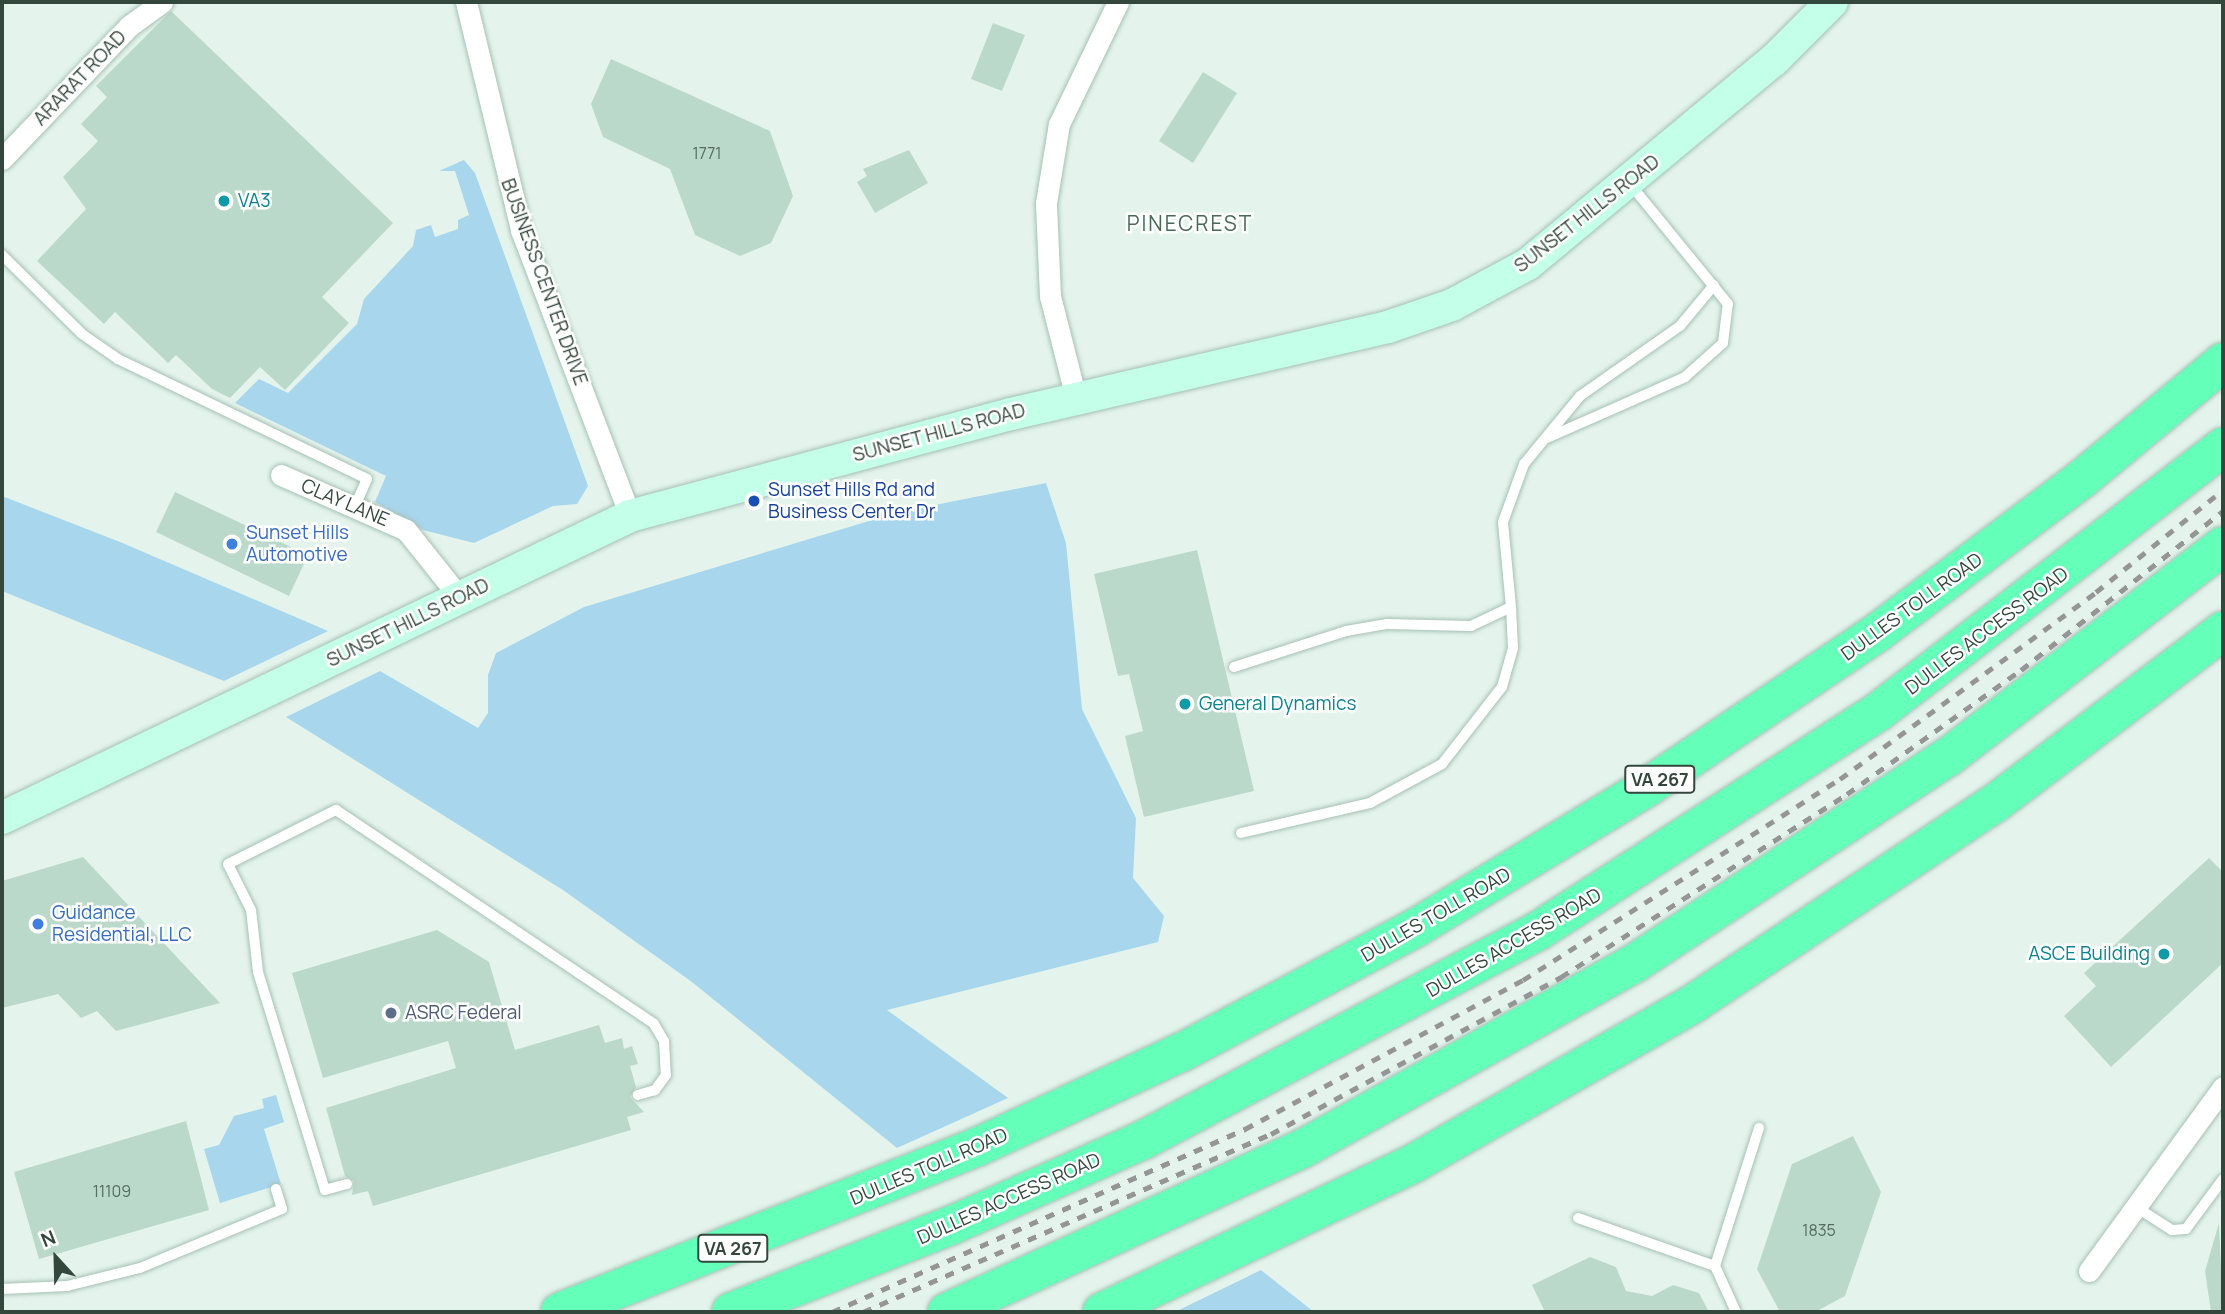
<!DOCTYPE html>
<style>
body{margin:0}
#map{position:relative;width:2225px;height:1314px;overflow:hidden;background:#e4f4ed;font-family:Manrope,sans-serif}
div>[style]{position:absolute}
.green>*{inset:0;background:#a8d6ec}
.building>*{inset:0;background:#bbd9ca}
.roads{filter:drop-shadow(0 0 2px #a6c0b4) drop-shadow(0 0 2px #a6c0b4)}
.lane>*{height:10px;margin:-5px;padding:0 5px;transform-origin:5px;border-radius:5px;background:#fff}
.street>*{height:21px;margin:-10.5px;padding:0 10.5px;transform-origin:10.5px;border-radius:10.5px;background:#fff}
.secondary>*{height:32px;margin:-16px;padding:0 16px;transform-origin:16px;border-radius:16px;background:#c3ffe9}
.highway>*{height:38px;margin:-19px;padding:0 19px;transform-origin:19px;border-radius:19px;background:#64ffb9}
.rail>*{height:5px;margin-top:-2.5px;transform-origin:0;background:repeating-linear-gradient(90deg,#959595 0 9px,transparent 0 18px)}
.dots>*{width:19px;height:19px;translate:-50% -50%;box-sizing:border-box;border:4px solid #fff;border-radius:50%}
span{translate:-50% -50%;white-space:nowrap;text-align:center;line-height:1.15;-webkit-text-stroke:5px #fff;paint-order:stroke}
.number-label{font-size:16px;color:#556c60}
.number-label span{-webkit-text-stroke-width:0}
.shield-label span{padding:2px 5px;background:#fff;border:2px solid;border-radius:5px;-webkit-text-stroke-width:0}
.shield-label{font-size:18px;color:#33473d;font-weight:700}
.street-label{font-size:19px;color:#33473d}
.culture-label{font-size:19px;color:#0d838f}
.left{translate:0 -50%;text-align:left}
.right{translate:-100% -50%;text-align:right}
.transit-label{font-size:19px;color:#164399}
.shop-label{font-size:19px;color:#366cbe}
.service-label{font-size:19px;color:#4e5e75}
.neighbourhood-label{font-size:21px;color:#496a59;letter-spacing:2px}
.frame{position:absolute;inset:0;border:4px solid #33473d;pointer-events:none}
.north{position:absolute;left:21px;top:1223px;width:70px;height:70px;-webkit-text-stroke:5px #fff;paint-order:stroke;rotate:338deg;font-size:19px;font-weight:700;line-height:28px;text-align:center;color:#33473d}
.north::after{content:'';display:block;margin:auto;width:24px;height:32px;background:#33473d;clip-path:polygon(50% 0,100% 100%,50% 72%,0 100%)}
</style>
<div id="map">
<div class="green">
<i style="clip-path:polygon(464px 160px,475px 173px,588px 486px,577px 504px,553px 506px,474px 543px,423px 530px,375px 502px,386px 476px,235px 403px,259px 379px,288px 393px,357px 324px,364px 299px,413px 246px,416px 230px,431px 225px,435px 237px,458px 229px,458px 220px,469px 215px,455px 171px,439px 171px)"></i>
<i style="clip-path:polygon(1046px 483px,1066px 543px,1082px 709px,1136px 818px,1133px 878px,1164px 916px,1158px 942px,887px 1010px,1008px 1098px,897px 1148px,692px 982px,563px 890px,286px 717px,380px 671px,478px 728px,488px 713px,488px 675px,496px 653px,584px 607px,899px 512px)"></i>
<i style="clip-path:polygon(2px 496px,120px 542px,328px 631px,224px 681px,2px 591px)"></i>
<i style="clip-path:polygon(276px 1095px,284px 1122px,264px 1129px,281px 1184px,220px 1203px,204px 1149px,219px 1145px,234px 1116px,264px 1108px,262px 1099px)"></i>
<i style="clip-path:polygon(1261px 1270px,1314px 1312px,1175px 1312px)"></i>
</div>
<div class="building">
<i style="clip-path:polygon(171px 11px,393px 223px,322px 297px,349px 323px,285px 390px,260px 367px,230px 398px,212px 389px,176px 355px,168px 363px,115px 312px,104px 324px,37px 261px,86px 209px,63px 177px,98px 141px,81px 124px,107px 97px,96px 86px)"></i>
<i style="clip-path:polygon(993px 23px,1025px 35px,1002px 91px,971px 79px)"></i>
<i style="clip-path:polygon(611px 59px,770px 131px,793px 196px,771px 243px,740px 256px,695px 235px,670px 169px,603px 137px,591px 104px)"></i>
<i style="clip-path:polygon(1203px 72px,1237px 93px,1193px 163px,1159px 141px)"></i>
<i style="clip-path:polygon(909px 150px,928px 183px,875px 213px,857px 182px,867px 176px,863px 169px)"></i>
<i style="clip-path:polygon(175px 492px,308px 555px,289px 596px,156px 532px)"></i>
<i style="clip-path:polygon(1197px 550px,1254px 791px,1144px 817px,1125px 736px,1143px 731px,1129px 674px,1118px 676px,1094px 574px)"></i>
<i style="clip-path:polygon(83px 857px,220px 1003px,116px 1031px,97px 1011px,81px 1018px,58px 994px,2px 1008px,2px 881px)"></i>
<i style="clip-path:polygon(2209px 858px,2223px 872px,2223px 963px,2111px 1067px,2064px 1016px,2096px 986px,2084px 973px)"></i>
<i style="clip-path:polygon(437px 930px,489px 962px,515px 1050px,599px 1025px,605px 1043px,622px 1038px,624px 1049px,632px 1046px,638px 1064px,630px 1066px,636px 1087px,630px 1097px,644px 1112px,627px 1117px,631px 1130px,373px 1206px,368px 1191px,352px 1195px,354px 1181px,345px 1176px,326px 1108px,456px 1068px,448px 1041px,323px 1078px,292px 973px)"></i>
<i style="clip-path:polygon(186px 1121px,209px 1210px,39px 1259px,14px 1172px)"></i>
<i style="clip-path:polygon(1853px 1136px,1881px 1192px,1845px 1296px,1815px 1312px,1780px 1312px,1757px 1269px,1792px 1164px)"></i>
<i style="clip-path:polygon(2219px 1223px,2223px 1312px,2211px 1312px,2205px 1271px)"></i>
<i style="clip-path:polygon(1590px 1257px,1616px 1267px,1626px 1291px,1652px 1296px,1673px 1285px,1699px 1293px,1709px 1312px,1545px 1312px,1532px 1285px)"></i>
</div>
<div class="roads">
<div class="lane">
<i style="left:2px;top:255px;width:112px;rotate:44.6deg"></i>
<i style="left:82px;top:334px;width:44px;rotate:34.8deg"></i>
<i style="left:118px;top:359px;width:276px;rotate:25.7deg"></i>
<i style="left:367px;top:479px;width:30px;rotate:114deg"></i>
<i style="left:1547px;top:438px;width:151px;rotate:-23.8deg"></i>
<i style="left:1685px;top:377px;width:51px;rotate:-41.8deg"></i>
<i style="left:1723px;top:343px;width:39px;rotate:-83deg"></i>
<i style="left:1728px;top:304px;width:155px;rotate:-129.2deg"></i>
<i style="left:1234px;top:667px;width:118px;rotate:-17.8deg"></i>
<i style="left:1346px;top:631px;width:42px;rotate:-9.7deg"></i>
<i style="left:1387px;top:624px;width:84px;rotate:1.4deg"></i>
<i style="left:1471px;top:626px;width:44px;rotate:-25.4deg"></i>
<i style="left:1511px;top:607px;width:85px;rotate:-95.4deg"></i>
<i style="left:1503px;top:522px;width:62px;rotate:-70.1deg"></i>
<i style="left:1524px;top:464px;width:88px;rotate:-50.5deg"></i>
<i style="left:1580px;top:396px;width:122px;rotate:-35deg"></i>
<i style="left:1680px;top:326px;width:53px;rotate:-50.3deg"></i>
<i style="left:1241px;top:833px;width:132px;rotate:-13.1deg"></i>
<i style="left:1370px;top:803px;width:82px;rotate:-28.4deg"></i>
<i style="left:1442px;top:764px;width:98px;rotate:-52.1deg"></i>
<i style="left:1502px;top:687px;width:41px;rotate:-74.2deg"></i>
<i style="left:1513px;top:648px;width:41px;rotate:-92.8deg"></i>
<i style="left:347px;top:1184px;width:23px;rotate:165deg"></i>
<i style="left:325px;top:1190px;width:228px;rotate:-107.1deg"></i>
<i style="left:258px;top:972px;width:62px;rotate:-96.4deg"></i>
<i style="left:251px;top:910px;width:51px;rotate:-116.6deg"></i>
<i style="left:228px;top:864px;width:121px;rotate:-26.6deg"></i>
<i style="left:336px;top:810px;width:383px;rotate:33.9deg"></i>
<i style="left:654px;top:1024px;width:20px;rotate:60deg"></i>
<i style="left:664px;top:1041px;width:34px;rotate:87deg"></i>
<i style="left:666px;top:1075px;width:19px;rotate:126deg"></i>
<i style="left:655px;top:1090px;width:18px;rotate:164deg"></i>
<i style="left:2136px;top:1207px;width:43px;rotate:32.6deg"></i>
<i style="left:2172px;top:1230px;width:14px;rotate:-4deg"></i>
<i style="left:2186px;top:1229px;width:62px;rotate:-53.5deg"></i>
<i style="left:1578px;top:1218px;width:145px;rotate:19.3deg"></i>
<i style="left:2px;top:1289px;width:65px;rotate:-2.6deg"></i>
<i style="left:67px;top:1286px;width:75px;rotate:-13.9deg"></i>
<i style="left:140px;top:1268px;width:154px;rotate:-22.6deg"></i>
<i style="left:282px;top:1209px;width:21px;rotate:-107deg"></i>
<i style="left:1736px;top:1312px;width:51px;rotate:-114.5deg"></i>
<i style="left:1715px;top:1266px;width:145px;rotate:-72.3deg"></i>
</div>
<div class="street">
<i style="left:466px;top:2px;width:235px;rotate:76.4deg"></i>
<i style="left:521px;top:230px;width:306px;rotate:69.1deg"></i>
<i style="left:2px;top:159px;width:184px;rotate:-46.3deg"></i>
<i style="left:129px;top:26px;width:41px;rotate:-36deg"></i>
<i style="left:1076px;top:398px;width:105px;rotate:-104.3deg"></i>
<i style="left:1050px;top:296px;width:93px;rotate:-92.5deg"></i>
<i style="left:1046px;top:203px;width:80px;rotate:-80.7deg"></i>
<i style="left:1059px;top:124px;width:136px;rotate:-64.2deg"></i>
<i style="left:281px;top:475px;width:137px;rotate:23.7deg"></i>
<i style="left:406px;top:530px;width:87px;rotate:51.5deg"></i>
<i style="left:2089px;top:1271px;width:228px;rotate:-53.9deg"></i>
</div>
<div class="secondary">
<i style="left:2px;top:818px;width:697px;rotate:-25.68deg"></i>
<i style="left:630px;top:516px;width:394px;rotate:-15deg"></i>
<i style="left:1011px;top:414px;width:387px;rotate:-13deg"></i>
<i style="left:1388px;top:327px;width:68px;rotate:-19deg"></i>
<i style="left:1452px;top:305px;width:86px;rotate:-28.3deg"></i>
<i style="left:1528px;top:264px;width:320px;rotate:-39.7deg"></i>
<i style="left:1774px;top:60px;width:82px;rotate:-45deg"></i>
</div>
<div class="highway">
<i style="left:560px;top:1312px;width:448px;rotate:-21.6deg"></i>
<i style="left:977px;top:1147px;width:226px;rotate:-24.9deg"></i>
<i style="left:1182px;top:1052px;width:266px;rotate:-28deg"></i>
<i style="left:1417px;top:927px;width:268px;rotate:-31.3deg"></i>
<i style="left:1646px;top:788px;width:280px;rotate:-33.9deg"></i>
<i style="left:1878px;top:632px;width:256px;rotate:-36.9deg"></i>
<i style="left:2083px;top:478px;width:182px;rotate:-39.6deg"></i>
<i style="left:731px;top:1312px;width:238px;rotate:-21.5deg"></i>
<i style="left:952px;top:1225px;width:209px;rotate:-24deg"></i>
<i style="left:1143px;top:1140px;width:447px;rotate:-27.9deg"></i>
<i style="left:1538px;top:931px;width:406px;rotate:-32.8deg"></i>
<i style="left:1879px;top:711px;width:434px;rotate:-37.5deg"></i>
<i style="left:947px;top:1312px;width:391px;rotate:-24.7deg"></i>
<i style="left:1302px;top:1149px;width:381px;rotate:-29.2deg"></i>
<i style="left:1635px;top:963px;width:375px;rotate:-33.4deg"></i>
<i style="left:1948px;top:757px;width:347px;rotate:-37.5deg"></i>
<i style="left:1102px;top:1312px;width:346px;rotate:-25.5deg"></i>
<i style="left:1414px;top:1163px;width:322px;rotate:-29.7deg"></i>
<i style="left:1694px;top:1003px;width:360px;rotate:-33.6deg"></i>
<i style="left:1994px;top:804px;width:287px;rotate:-37.1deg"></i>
</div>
</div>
<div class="rail">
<i style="left:832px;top:1312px;width:452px;rotate:-23.9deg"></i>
<i style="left:1245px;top:1129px;width:315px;rotate:-28.2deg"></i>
<i style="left:1523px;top:980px;width:375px;rotate:-32.4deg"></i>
<i style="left:1840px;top:779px;width:317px;rotate:-36.1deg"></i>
<i style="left:2096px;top:592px;width:163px;rotate:-38.8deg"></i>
<i style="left:863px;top:1312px;width:445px;rotate:-23.6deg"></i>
<i style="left:1271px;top:1134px;width:330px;rotate:-28.4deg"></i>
<i style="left:1561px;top:977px;width:340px;rotate:-32.6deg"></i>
<i style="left:1847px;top:794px;width:214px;rotate:-35.5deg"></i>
<i style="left:2021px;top:670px;width:257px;rotate:-38.2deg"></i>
</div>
<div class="dots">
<i style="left:224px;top:201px;background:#0f9aa8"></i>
<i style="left:754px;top:501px;background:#1a4fb4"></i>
<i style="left:232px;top:544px;background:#3f7fe0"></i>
<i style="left:1185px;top:704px;background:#0f9aa8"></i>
<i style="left:38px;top:924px;background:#3f7fe0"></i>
<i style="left:2164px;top:954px;background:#0f9aa8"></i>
<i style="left:391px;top:1013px;background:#5c6f8a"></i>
</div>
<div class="number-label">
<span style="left:707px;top:153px">1771</span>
<span style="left:112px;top:1191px">11109</span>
<span style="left:1819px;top:1230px">1835</span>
</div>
<div class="shield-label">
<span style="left:1660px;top:779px">VA 267</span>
<span style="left:733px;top:1248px">VA 267</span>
</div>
<div class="street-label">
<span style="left:80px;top:78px;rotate:-46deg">ARARAT ROAD</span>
<span style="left:1587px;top:214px;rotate:-38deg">SUNSET HILLS ROAD</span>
<span style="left:544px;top:282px;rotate:70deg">BUSINESS CENTER DRIVE</span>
<span style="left:939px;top:433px;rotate:-15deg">SUNSET HILLS ROAD</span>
<span style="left:345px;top:503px;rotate:23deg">CLAY LANE</span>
<span style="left:1912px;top:607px;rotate:-36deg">DULLES TOLL ROAD</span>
<span style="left:408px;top:623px;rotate:-26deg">SUNSET HILLS ROAD</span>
<span style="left:1987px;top:631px;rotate:-37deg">DULLES ACCESS ROAD</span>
<span style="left:1436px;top:915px;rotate:-30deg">DULLES TOLL ROAD</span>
<span style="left:1514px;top:943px;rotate:-30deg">DULLES ACCESS ROAD</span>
<span style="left:929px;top:1167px;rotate:-23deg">DULLES TOLL ROAD</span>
<span style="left:1009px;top:1199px;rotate:-24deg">DULLES ACCESS ROAD</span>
</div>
<div class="culture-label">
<span class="left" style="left:238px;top:201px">VA3</span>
<span class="left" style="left:1199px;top:704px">General Dynamics</span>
<span class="right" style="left:2150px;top:954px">ASCE Building</span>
</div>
<div class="transit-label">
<span class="left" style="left:768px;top:501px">Sunset Hills Rd and<br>Business Center Dr</span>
</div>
<div class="shop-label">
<span class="left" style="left:246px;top:544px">Sunset Hills<br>Automotive</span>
<span class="left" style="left:52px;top:924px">Guidance<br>Residential, LLC</span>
</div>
<div class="service-label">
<span class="left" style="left:405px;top:1013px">ASRC Federal</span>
</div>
<div class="neighbourhood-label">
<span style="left:1190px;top:223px">PINECREST</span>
</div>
<div class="frame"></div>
<div class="north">N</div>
</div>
